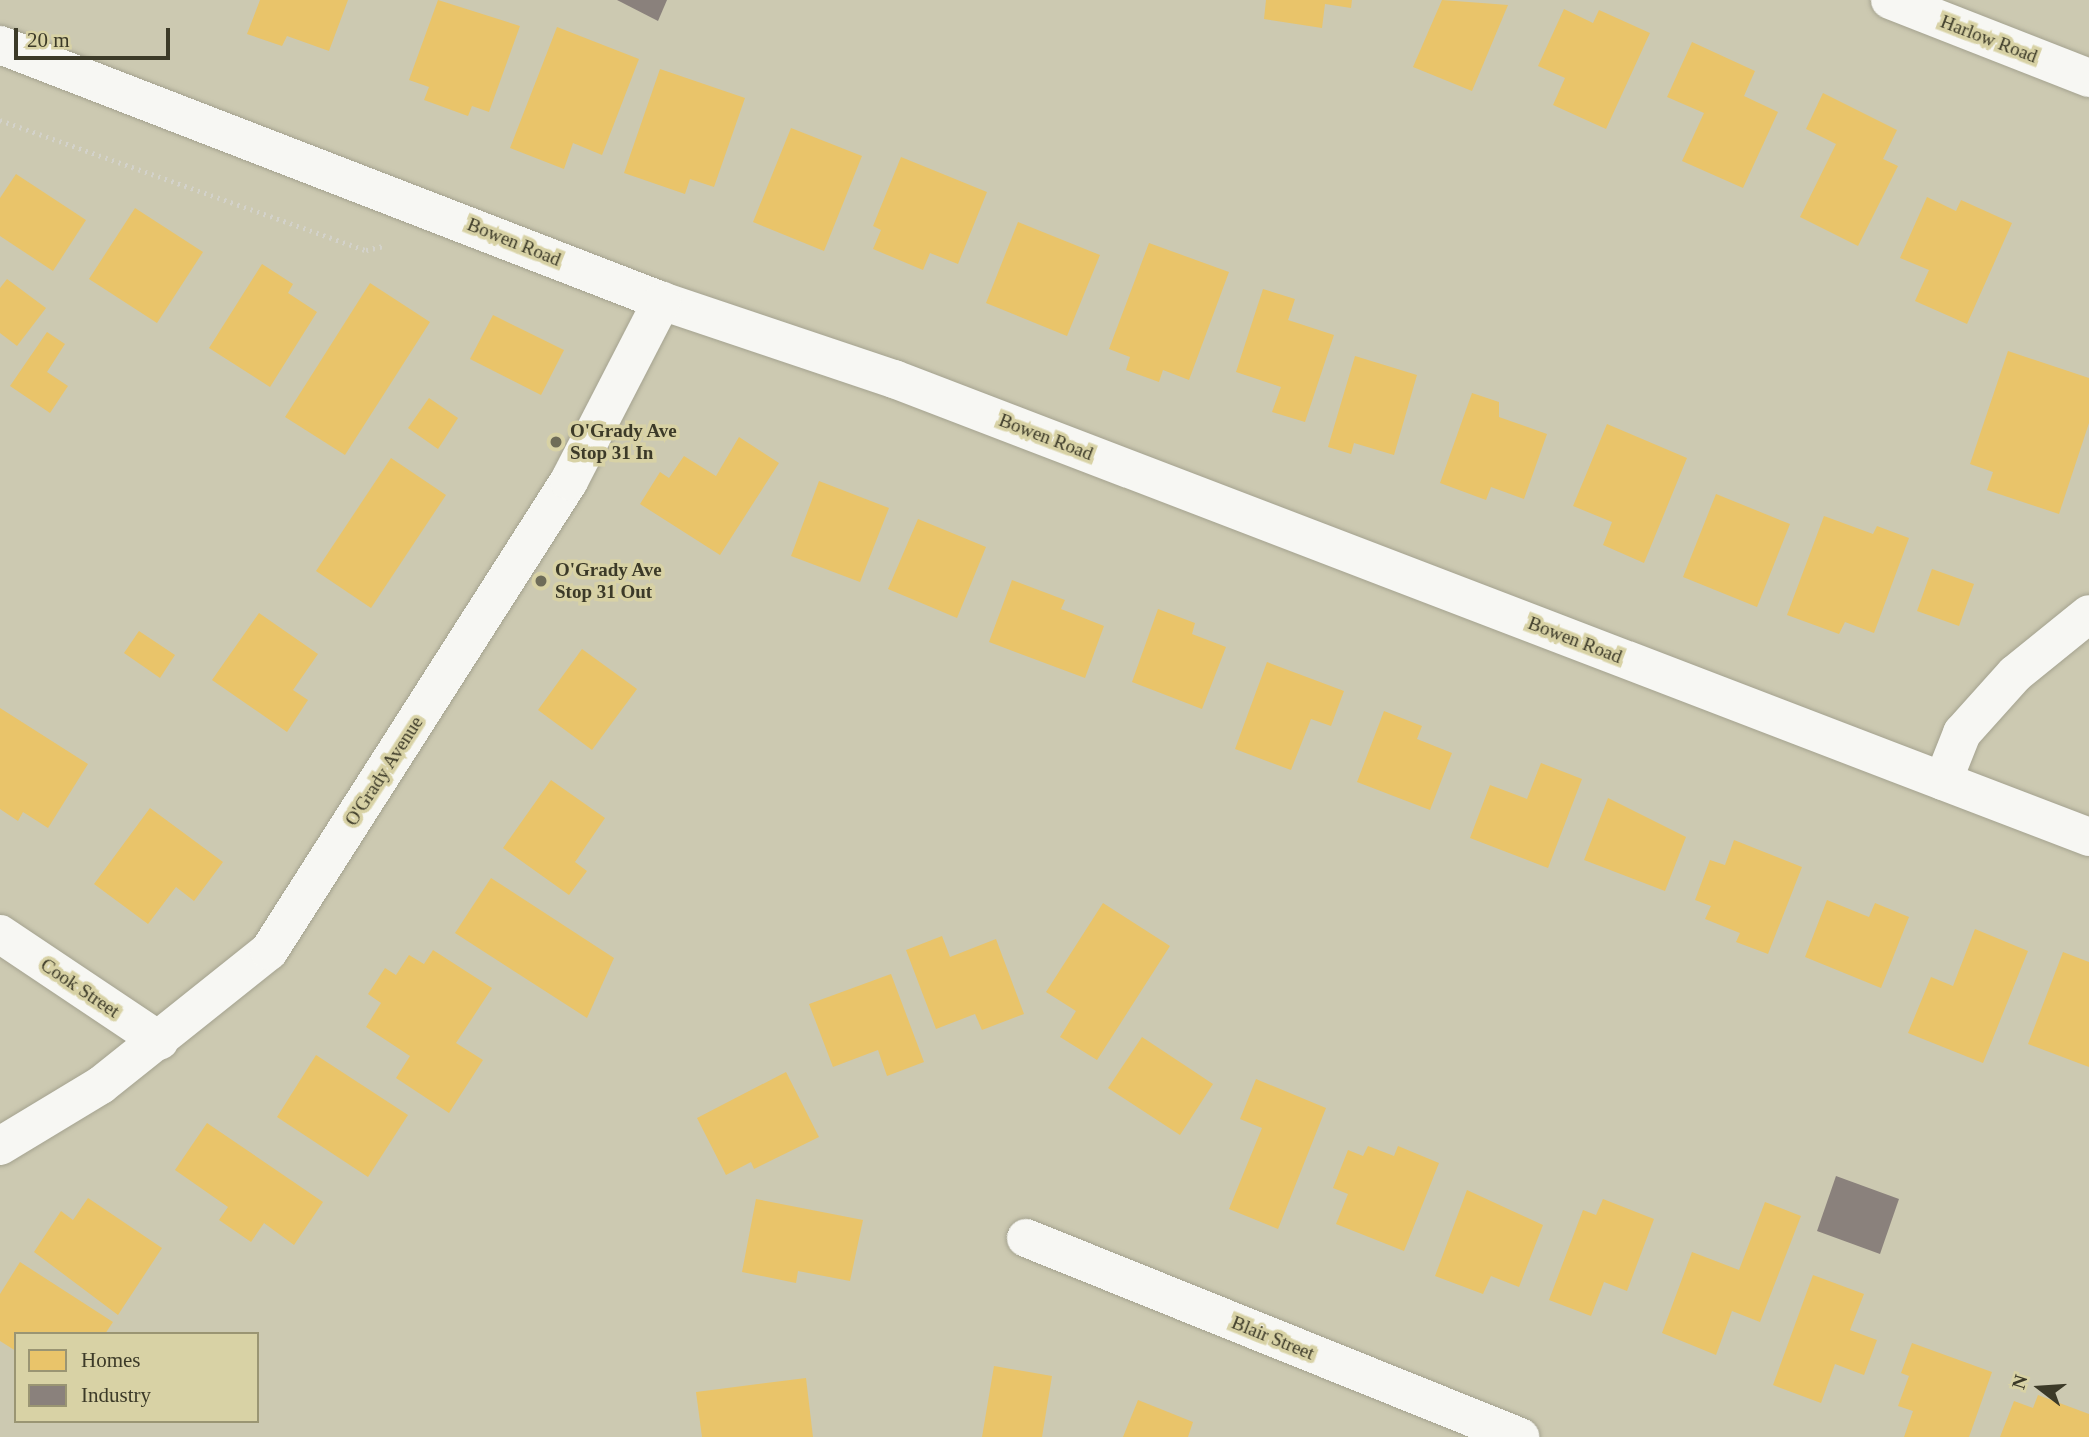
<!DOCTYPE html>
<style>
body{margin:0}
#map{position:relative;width:2089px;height:1437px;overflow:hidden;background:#ccc9b1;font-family:"Times New Roman",serif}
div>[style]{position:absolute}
.homes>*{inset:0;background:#e9c46a}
.industry>*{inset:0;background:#8a817c}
.path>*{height:4.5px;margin-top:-2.25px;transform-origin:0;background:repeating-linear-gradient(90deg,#d3d2ca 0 2px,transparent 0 7px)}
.roads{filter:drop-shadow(0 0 2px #a4a28f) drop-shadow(0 0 2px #a4a28f)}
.minor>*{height:38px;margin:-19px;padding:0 19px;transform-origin:19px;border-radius:19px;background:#f7f7f3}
.dots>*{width:19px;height:19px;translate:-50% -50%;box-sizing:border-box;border:4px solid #d8d2a5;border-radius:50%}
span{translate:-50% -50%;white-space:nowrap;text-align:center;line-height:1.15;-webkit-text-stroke:7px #d8d2a5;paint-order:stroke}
.street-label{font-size:19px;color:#3c3a28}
.poi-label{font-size:19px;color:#3c3a28;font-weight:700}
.left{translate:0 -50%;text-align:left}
.legend{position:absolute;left:14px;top:1332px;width:245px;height:91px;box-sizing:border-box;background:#d8d2a5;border:2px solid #9a9573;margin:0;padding:9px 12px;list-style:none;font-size:21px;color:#3c3a28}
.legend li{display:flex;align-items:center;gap:14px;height:35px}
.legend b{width:35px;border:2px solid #9a9573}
.north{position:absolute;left:2005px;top:1353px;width:70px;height:70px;-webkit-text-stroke:5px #d8d2a5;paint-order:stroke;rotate:287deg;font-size:19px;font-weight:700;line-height:28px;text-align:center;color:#3c3a28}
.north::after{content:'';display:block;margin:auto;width:24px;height:32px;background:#3c3a28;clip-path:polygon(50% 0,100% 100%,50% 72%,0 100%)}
.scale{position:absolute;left:14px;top:28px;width:156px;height:32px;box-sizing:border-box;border:4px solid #3c3a28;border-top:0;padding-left:9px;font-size:21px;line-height:24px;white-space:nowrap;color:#3c3a28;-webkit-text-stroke:5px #d8d2a5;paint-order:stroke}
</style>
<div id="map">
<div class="homes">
<i style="clip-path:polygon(260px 0,348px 0,329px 51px,287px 36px,282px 46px,247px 34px)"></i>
<i style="clip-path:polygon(438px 0,520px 26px,489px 112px,472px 106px,468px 116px,424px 100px,429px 87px,409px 80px)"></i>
<i style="clip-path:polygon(1266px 0,1352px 0,1351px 8px,1325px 4px,1322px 28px,1264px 19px)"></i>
<i style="clip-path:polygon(1442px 0,1508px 5px,1472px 91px,1413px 67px)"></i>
<i style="clip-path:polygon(1564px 9px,1593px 23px,1599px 10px,1650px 33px,1606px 129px,1553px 105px,1565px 78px,1538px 66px)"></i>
<i style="clip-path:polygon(557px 27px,639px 59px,602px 155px,573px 143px,564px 169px,510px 148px)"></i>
<i style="clip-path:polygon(1692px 42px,1755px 71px,1744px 96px,1778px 112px,1743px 188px,1682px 161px,1704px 113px,1667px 97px)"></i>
<i style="clip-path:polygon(660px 69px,745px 98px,714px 187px,690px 179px,685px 194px,624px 173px)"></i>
<i style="clip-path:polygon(1823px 93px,1897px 130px,1883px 159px,1898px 166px,1858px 246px,1800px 217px,1836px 144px,1806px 129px)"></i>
<i style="clip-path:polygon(791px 128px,862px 156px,824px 251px,753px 222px)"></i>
<i style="clip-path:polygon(901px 157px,987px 192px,958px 264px,930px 253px,923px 270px,873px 249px,881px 230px,873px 226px)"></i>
<i style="clip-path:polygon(16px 174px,86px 220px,53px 271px,0 236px,0 198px)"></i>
<i style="clip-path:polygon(1927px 197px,1956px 211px,1961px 200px,2012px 223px,1967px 324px,1915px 301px,1929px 270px,1900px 258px)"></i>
<i style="clip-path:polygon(135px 208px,203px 252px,157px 323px,89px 279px)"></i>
<i style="clip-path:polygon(1018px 222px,1100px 255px,1067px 336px,986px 303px)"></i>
<i style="clip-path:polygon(1149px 243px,1229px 272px,1189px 380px,1163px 370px,1159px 382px,1126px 370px,1130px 357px,1109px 349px)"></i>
<i style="clip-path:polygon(262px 264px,293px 284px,288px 293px,317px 312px,270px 387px,209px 348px)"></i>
<i style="clip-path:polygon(7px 279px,46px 308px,17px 346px,0 333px,0 288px)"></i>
<i style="clip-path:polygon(370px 283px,430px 322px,345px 455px,285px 417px)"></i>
<i style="clip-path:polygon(1263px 289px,1295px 299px,1288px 320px,1334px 335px,1305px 422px,1272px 412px,1281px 387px,1236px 372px)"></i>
<i style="clip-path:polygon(493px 315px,564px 350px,541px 395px,470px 359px)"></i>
<i style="clip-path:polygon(47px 332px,65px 344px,47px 372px,68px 386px,50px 413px,10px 386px)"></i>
<i style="clip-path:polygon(2008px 351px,2089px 378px,2089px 423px,2059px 514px,1987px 490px,1993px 472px,1970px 464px)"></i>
<i style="clip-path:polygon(1355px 356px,1417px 375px,1394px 455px,1354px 443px,1351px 454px,1328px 447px)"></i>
<i style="clip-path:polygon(1472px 393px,1499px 402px,1499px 417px,1547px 434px,1524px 499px,1491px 487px,1486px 500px,1440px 483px)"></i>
<i style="clip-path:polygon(429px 398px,458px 418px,438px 449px,408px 428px)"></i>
<i style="clip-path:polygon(1607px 424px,1687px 458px,1644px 563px,1603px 545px,1612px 522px,1573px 506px)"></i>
<i style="clip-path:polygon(739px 437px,779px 463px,720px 555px,640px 504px,660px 472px,669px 478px,684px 456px,716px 476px)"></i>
<i style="clip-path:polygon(391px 458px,446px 495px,371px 608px,316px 571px)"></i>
<i style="clip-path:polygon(819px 481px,889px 508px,860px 582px,791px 556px)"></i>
<i style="clip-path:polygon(1716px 494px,1790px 524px,1757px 607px,1683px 577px)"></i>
<i style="clip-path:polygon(1824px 516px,1873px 534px,1877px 526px,1909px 538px,1874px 633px,1845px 622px,1839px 634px,1787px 615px)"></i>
<i style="clip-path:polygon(918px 519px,986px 547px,957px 618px,888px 589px)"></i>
<i style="clip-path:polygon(1932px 569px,1974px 584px,1959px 626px,1917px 611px)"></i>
<i style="clip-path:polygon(1012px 580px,1065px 600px,1061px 609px,1104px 626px,1085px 678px,989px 642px)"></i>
<i style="clip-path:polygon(1158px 609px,1195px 623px,1192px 634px,1226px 647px,1202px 709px,1132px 682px)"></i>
<i style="clip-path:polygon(259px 613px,318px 654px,293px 690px,308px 700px,287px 732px,212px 680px)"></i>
<i style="clip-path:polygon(139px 631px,175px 655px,160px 678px,124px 653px)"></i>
<i style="clip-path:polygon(582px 649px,637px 689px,592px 750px,538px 710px)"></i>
<i style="clip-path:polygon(1267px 662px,1344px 691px,1331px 726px,1311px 719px,1291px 770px,1235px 749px)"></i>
<i style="clip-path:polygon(0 708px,88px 764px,48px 828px,23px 812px,18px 821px,0 809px)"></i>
<i style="clip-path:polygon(1384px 711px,1422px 726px,1417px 739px,1452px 753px,1430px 810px,1357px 782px)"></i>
<i style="clip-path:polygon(1541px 763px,1582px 779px,1548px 868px,1470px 838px,1490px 785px,1527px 799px)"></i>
<i style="clip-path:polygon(551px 780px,605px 818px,575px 862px,587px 871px,569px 895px,503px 848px)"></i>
<i style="clip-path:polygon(1608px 798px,1686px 837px,1665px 891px,1584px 860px)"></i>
<i style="clip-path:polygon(150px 808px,223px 862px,194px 901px,176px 887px,148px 924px,94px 884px)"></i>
<i style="clip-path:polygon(1734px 840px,1802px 867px,1768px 954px,1736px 942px,1740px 933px,1705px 919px,1711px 906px,1695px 900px,1710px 860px,1725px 865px)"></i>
<i style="clip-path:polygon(491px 878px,614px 958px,587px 1018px,455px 933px)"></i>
<i style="clip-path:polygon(1827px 900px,1869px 917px,1875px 903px,1909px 917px,1881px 988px,1805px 957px)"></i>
<i style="clip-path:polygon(1103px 903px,1170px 946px,1097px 1060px,1060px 1037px,1076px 1011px,1046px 992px)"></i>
<i style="clip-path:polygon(1975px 929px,2028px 951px,1983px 1063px,1908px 1033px,1931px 977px,1953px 986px)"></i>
<i style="clip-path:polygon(942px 936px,950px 957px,996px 939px,1024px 1014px,982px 1030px,975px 1014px,936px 1029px,906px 950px)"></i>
<i style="clip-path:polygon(433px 950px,492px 988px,456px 1043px,483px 1060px,449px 1113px,396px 1078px,410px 1056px,366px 1027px,381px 1003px,368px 994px,385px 968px,396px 975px,409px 955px,424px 964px)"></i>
<i style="clip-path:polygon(2063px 952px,2089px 962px,2089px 1067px,2028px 1044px)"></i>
<i style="clip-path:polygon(891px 974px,924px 1062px,887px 1076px,878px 1050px,833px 1067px,809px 1004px)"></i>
<i style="clip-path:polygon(1142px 1037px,1213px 1084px,1180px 1135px,1108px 1088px)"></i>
<i style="clip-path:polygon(316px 1055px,408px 1115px,368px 1177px,277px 1117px)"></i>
<i style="clip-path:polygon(786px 1072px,819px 1137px,754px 1169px,751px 1162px,726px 1175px,697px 1118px)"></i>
<i style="clip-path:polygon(1256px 1079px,1326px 1108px,1278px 1229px,1229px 1209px,1262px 1128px,1240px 1119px)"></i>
<i style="clip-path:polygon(207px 1123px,323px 1202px,294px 1245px,264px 1223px,251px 1242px,219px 1220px,228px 1207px,175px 1170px)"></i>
<i style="clip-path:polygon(1368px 1146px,1394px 1156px,1398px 1146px,1439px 1163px,1404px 1251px,1336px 1224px,1348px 1194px,1333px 1188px,1348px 1150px,1363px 1156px)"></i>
<i style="clip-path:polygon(1467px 1190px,1543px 1225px,1519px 1287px,1491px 1276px,1483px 1294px,1435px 1276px)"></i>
<i style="clip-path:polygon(88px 1198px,162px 1248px,118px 1315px,34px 1252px,61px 1211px,73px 1220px)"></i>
<i style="clip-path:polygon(756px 1199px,863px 1220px,850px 1281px,798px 1271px,796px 1283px,742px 1272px)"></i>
<i style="clip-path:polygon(1603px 1199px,1654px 1219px,1627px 1291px,1604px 1282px,1591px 1316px,1549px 1300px,1583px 1210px,1596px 1215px)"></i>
<i style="clip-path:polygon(1765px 1202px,1801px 1216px,1760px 1322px,1732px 1311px,1716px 1355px,1662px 1333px,1692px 1252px,1739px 1270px)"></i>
<i style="clip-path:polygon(20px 1262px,113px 1322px,105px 1334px,16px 1334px,16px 1351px,0 1341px,0 1294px)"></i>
<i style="clip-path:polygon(1813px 1275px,1864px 1294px,1850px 1330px,1877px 1340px,1864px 1375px,1835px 1364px,1821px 1403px,1773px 1385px)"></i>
<i style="clip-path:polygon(1912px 1343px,1992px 1372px,1969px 1437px,1904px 1437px,1913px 1411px,1898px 1406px,1909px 1376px,1901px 1373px)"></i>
<i style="clip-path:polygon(994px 1366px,1052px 1376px,1042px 1437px,982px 1437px)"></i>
<i style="clip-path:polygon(806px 1378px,813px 1437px,702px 1437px,696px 1392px)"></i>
<i style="clip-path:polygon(2038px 1395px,2089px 1414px,2089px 1437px,2000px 1437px,2014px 1401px,2033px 1408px)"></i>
<i style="clip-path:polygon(1138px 1400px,1193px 1422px,1188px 1437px,1123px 1437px)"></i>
</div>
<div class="industry">
<i style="clip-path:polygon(617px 0,667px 0,658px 21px)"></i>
<i style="clip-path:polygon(1836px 1176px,1899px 1199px,1880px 1254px,1817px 1231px)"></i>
</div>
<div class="path">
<i style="left:0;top:120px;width:388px;rotate:19.6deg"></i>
<i style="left:366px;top:250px;width:18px;rotate:-13deg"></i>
</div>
<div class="roads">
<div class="minor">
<i style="left:1890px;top:0;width:214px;rotate:21.4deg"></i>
<i style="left:0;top:45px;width:710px;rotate:21.14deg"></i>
<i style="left:662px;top:301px;width:245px;rotate:18.6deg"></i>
<i style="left:894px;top:379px;width:1280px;rotate:20.97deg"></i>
<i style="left:1943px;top:781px;width:52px;rotate:-68.4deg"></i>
<i style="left:1962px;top:733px;width:79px;rotate:-48.1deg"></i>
<i style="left:2015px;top:674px;width:95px;rotate:-39deg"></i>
<i style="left:0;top:934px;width:192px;rotate:33.8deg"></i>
<i style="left:0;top:1146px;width:118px;rotate:-31.1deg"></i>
<i style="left:101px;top:1085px;width:215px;rotate:-38.6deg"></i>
<i style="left:269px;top:951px;width:558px;rotate:-57.45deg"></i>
<i style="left:569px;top:481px;width:203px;rotate:-62.7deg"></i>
<i style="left:1026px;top:1238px;width:533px;rotate:21.94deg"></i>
</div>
</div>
<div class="dots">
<i style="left:556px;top:442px;background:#6e6c58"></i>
<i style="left:541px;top:581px;background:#6e6c58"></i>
</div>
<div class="street-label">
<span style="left:1989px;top:39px;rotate:21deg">Harlow Road</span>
<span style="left:514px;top:242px;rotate:22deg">Bowen Road</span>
<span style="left:1046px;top:437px;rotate:21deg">Bowen Road</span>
<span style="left:1575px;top:640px;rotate:21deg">Bowen Road</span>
<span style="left:384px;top:771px;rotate:-57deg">O'Grady Avenue</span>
<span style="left:80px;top:988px;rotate:34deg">Cook Street</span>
<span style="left:1273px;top:1338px;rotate:22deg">Blair Street</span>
</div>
<div class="poi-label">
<span class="left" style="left:570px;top:442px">O'Grady Ave<br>Stop 31 In</span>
<span class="left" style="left:555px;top:581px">O'Grady Ave<br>Stop 31 Out</span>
</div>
<ul class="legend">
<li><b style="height:19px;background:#e9c46a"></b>Homes</li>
<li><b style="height:19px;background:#8a817c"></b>Industry</li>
</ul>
<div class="north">N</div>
<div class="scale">20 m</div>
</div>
